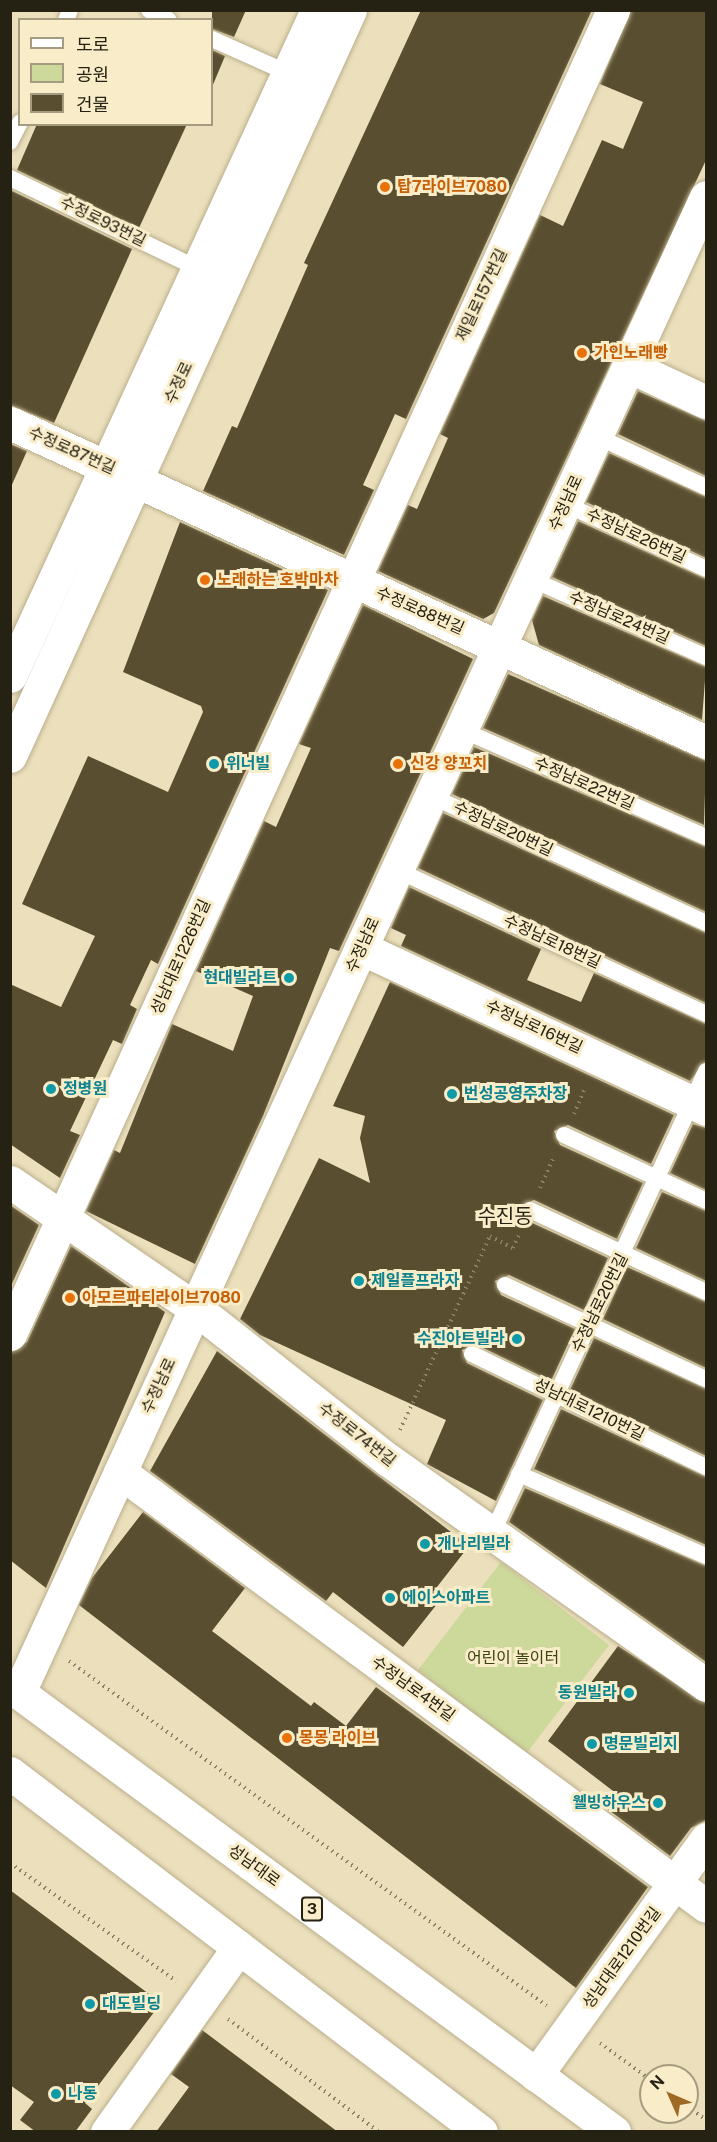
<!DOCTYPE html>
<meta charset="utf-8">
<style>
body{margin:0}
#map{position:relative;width:717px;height:2142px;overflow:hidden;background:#ebdfbc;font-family:"Public Sans","Noto Sans KR",sans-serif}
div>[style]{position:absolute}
.green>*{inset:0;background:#cdd89b}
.building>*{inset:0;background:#594e2f}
.path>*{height:4px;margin-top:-2px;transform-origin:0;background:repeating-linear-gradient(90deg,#898169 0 1.5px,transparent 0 6px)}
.roads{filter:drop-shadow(0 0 2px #baae8c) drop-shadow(0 0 2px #baae8c)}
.lane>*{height:16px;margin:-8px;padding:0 8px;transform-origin:8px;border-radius:8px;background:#fff}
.street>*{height:33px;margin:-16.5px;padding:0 16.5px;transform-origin:16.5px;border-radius:16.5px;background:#fff}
.secondary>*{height:33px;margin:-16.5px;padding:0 16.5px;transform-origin:16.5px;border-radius:16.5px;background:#fff}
.primary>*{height:33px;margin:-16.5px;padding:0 16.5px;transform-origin:16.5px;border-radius:16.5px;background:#fff}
.dots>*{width:16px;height:16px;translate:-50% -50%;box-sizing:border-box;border:3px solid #f9ecc8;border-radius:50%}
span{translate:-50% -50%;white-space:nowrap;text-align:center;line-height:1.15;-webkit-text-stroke:6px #f9ecc8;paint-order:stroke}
.shield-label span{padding:2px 4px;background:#f9ecc8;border:2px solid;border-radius:4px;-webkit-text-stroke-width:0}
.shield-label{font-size:15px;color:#252113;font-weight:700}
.food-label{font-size:16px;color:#c56008;font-weight:700}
.left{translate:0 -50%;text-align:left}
.street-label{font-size:16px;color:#252113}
.culture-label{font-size:16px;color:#0d838f;font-weight:700}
.right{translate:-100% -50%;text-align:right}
.park-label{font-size:16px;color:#3c4313}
.quarter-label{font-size:20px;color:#252113}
.frame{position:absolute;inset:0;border:12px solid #252113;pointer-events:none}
.legend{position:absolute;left:18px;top:18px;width:195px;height:108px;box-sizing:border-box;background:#f9ecc8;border:2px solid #a49b80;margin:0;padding:8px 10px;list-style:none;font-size:18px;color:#252113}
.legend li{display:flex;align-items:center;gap:12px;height:30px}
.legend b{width:30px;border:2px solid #a49b80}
.north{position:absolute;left:639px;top:2064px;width:60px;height:60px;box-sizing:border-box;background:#f9ecc8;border:2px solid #a49b80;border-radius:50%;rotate:315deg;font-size:16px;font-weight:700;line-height:24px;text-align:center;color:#252113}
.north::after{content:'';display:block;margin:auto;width:21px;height:27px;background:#a06a24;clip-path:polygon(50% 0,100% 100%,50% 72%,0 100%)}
</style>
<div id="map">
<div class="green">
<i style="clip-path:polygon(501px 1562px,609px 1645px,526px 1754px,418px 1670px)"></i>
</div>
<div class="building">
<i style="clip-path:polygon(212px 10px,246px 10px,234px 37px,212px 29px)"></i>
<i style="clip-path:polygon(421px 10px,592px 10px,406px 419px,395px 414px,363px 485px,374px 490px,344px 555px,203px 491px,232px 426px,237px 428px,308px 265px,304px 263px)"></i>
<i style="clip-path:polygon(631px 10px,706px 10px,706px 160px,494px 613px,483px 619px,378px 571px,408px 505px,417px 509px,448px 438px,440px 434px,540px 215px,563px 226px,602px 140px,623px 149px,643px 102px,600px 84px)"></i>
<i style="clip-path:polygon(212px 50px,225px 56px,212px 87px)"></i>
<i style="clip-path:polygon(37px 124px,187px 124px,139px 228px,17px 170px)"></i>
<i style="clip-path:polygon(10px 190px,132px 249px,54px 423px,10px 405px)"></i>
<i style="clip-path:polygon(638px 391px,706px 421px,706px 476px,618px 434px)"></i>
<i style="clip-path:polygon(10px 444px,27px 451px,10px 489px)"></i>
<i style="clip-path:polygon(609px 453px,706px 497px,706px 558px,586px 502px)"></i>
<i style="clip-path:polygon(578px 521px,706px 579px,706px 646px,552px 577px)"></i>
<i style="clip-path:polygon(180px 522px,328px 590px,158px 964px,151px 960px,130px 1005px,137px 1009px,122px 1044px,113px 1040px,70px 1131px,80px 1135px,60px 1178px,10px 1144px,10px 984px,61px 1007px,95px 936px,22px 904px,88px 756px,168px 792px,203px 712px,201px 706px,123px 672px)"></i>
<i style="clip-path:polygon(543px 596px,706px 667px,702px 720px,539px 645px,532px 620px)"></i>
<i style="clip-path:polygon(363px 605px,473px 659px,339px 951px,330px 948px,263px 1116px,195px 1264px,86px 1211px,114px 1150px,120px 1153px,172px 1024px,233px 1051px,253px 996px,196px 971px,264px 821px,276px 827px,311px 748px,299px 744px)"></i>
<i style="clip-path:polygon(508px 674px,706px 761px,704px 825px,483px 728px)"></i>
<i style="clip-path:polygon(474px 747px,706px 847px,706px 912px,452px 794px)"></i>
<i style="clip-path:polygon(443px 813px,706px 933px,706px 1003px,418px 868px)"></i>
<i style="clip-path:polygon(409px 887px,541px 949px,527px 980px,581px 1002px,594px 973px,706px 1024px,706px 1061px,690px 1081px,401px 946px,406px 935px,391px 928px)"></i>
<i style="clip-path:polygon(390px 982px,674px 1115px,651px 1164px,568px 1125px,554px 1131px,560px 1145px,643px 1183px,617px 1239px,534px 1200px,520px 1206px,526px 1220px,608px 1258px,584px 1310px,509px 1275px,495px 1281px,501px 1295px,575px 1329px,551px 1381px,477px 1345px,462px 1350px,467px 1363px,543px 1400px,496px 1501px,427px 1464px,446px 1420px,260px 1335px,240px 1319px,319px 1158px,370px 1183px,360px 1138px,365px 1116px,333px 1106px)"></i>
<i style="clip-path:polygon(693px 1124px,706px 1128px,706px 1190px,670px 1173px)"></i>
<i style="clip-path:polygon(662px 1192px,706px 1211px,706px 1281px,636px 1248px)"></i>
<i style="clip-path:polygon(10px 1205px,39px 1225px,10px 1288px)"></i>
<i style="clip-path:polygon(71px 1246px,165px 1312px,46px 1588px,10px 1560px,10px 1353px,27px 1342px)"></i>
<i style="clip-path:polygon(627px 1267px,706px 1302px,706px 1368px,603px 1319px)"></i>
<i style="clip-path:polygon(594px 1338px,706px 1389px,706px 1456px,570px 1390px)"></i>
<i style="clip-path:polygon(217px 1351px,469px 1546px,433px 1592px,441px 1599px,403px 1647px,333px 1592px,326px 1601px,150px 1471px)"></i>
<i style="clip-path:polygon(561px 1409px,706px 1477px,706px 1545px,534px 1469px)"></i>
<i style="clip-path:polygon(525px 1488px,706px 1566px,706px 1662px,509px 1522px)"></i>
<i style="clip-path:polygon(143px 1512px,245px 1588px,212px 1631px,311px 1706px,314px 1702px,346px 1726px,376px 1687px,648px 1887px,576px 1988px,79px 1605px,92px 1578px)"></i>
<i style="clip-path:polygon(618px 1646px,706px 1703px,706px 1820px,691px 1828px,670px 1856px,606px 1808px,617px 1794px,548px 1741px)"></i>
<i style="clip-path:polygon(10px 1890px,161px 2003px,85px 2103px,92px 2109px,75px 2132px,36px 2132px,20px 2120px,34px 2102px,10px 2085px)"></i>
<i style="clip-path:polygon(202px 2030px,338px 2132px,156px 2132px,189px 2087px,171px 2074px)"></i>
</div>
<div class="path">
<i style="left:574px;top:1114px;width:28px;rotate:-67deg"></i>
<i style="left:540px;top:1188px;width:35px;rotate:-66deg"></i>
<i style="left:400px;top:1430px;width:214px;rotate:-65.1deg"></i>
<i style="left:490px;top:1236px;width:26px;rotate:28deg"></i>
<i style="left:513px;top:1248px;width:17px;rotate:-65deg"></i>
<i style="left:69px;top:1661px;width:589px;rotate:35.82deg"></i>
<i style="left:10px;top:1863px;width:204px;rotate:35.4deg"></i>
<i style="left:228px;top:2019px;width:189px;rotate:36.8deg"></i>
<i style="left:600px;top:2043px;width:63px;rotate:36deg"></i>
<i style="left:687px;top:2106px;width:24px;rotate:36deg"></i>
</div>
<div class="roads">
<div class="lane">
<i style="left:149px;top:10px;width:22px;rotate:27deg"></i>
<i style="left:66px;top:20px;width:11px;rotate:-68deg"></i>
<i style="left:212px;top:39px;width:83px;rotate:24.1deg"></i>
<i style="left:10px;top:142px;width:22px;rotate:-63deg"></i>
<i style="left:10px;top:178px;width:205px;rotate:25.7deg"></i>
<i style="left:596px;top:436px;width:121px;rotate:24.9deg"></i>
<i style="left:565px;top:504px;width:155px;rotate:24.7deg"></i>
<i style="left:531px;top:579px;width:192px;rotate:24deg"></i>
<i style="left:462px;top:730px;width:266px;rotate:23.7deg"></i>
<i style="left:431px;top:796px;width:303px;rotate:24.8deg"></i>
<i style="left:397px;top:870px;width:341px;rotate:25deg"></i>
<i style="left:564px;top:1135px;width:157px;rotate:24.9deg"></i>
<i style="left:530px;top:1210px;width:194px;rotate:25deg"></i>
<i style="left:505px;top:1285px;width:222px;rotate:25.1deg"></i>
<i style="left:472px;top:1354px;width:260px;rotate:25.8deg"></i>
<i style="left:519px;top:1474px;width:204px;rotate:23.7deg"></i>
<i style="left:492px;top:1534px;width:510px;rotate:-65.19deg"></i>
</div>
<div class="street">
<i style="left:629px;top:366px;width:85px;rotate:25.1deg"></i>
<i style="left:10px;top:423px;width:766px;rotate:24.62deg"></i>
<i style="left:361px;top:948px;width:381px;rotate:25deg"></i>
<i style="left:10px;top:1182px;width:224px;rotate:34.3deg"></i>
<i style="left:195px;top:1308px;width:244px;rotate:38.2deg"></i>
<i style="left:387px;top:1459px;width:391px;rotate:35.3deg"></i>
<i style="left:10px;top:1334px;width:1455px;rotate:-65.51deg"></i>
<i style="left:120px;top:1472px;width:729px;rotate:36.52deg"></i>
<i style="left:19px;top:1692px;width:1645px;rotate:-65.32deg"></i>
<i style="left:536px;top:2075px;width:291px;rotate:-54.2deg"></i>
<i style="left:107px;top:2132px;width:227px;rotate:-54.5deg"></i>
</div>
<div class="secondary">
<i style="left:10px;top:676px;width:733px;rotate:-65.25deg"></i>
<i style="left:10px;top:756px;width:820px;rotate:-65.5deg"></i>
</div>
<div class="primary">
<i style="left:10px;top:1686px;width:751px;rotate:36.44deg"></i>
<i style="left:10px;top:1773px;width:592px;rotate:37.31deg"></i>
</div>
</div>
<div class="dots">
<i style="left:385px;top:187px;background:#e8710a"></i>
<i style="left:582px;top:353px;background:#e8710a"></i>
<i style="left:205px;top:580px;background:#e8710a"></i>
<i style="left:214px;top:764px;background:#0f9aa8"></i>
<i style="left:398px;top:764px;background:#e8710a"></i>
<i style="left:289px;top:978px;background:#0f9aa8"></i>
<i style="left:51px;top:1089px;background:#0f9aa8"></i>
<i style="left:452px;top:1094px;background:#0f9aa8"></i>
<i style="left:359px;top:1281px;background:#0f9aa8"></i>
<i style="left:70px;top:1298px;background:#e8710a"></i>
<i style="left:517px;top:1339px;background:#0f9aa8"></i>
<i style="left:425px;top:1544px;background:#0f9aa8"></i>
<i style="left:390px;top:1598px;background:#0f9aa8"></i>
<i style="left:629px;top:1693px;background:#0f9aa8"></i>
<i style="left:287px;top:1738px;background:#e8710a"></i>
<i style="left:592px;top:1744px;background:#0f9aa8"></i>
<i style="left:658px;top:1803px;background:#0f9aa8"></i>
<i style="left:90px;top:2004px;background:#0f9aa8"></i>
<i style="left:56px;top:2094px;background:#0f9aa8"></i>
</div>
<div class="shield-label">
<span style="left:312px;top:1909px">3</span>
</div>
<div class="food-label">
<span class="left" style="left:397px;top:187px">탑7라이브7080</span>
<span class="left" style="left:594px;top:353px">가인노래빵</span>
<span class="left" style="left:217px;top:580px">노래하는 호박마차</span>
<span class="left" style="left:410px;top:764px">신강 양꼬치</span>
<span class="left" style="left:82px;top:1298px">아모르파티라이브7080</span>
<span class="left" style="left:299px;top:1738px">몽몽 라이브</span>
</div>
<div class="street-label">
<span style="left:103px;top:222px;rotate:26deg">수정로93번길</span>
<span style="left:482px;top:295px;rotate:-65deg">제일로157번길</span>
<span style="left:179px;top:383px;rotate:-65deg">수정로</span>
<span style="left:72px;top:451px;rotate:24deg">수정로87번길</span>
<span style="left:566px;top:503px;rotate:-65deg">수정남로</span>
<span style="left:636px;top:536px;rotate:25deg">수정남로26번길</span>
<span style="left:420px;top:611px;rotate:24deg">수정로88번길</span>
<span style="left:619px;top:618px;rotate:24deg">수정남로24번길</span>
<span style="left:584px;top:784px;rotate:24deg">수정남로22번길</span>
<span style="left:503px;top:829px;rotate:25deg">수정남로20번길</span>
<span style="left:552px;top:942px;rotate:25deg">수정남로18번길</span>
<span style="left:363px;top:945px;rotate:-65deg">수정남로</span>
<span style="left:181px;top:957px;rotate:-66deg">성남대로1226번길</span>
<span style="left:534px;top:1027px;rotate:25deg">수정남로16번길</span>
<span style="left:600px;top:1303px;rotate:-64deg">수정남로20번길</span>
<span style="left:159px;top:1386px;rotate:-65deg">수정남로</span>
<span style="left:589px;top:1410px;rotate:26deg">성남대로1210번길</span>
<span style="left:357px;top:1435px;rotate:38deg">수정로74번길</span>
<span style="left:413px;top:1689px;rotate:36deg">수정남로4번길</span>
<span style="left:254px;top:1866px;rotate:36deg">성남대로</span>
<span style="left:622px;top:1958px;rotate:-54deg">성남대로1210번길</span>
</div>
<div class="culture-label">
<span class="left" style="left:226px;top:764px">위너빌</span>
<span class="right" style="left:277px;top:978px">현대빌라트</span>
<span class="left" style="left:63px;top:1089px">정병원</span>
<span class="left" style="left:464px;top:1094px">번성공영주차장</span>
<span class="left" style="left:371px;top:1281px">제일플프라자</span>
<span class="right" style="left:505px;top:1339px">수진아트빌라</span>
<span class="left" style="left:437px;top:1544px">개나리빌라</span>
<span class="left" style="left:402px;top:1598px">에이스아파트</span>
<span class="right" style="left:617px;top:1693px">동원빌라</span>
<span class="left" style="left:604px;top:1744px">명문빌리지</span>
<span class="right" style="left:646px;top:1803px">웰빙하우스</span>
<span class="left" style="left:102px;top:2004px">대도빌딩</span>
<span class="left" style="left:68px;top:2094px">나동</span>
</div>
<div class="park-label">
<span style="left:513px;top:1658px">어린이 놀이터</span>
</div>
<div class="quarter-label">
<span style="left:505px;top:1216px">수진동</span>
</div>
<div class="frame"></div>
<ul class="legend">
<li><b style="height:8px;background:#fff"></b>도로</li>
<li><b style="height:16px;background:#cdd89b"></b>공원</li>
<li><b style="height:16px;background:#594e2f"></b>건물</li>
</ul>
<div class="north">N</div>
</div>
